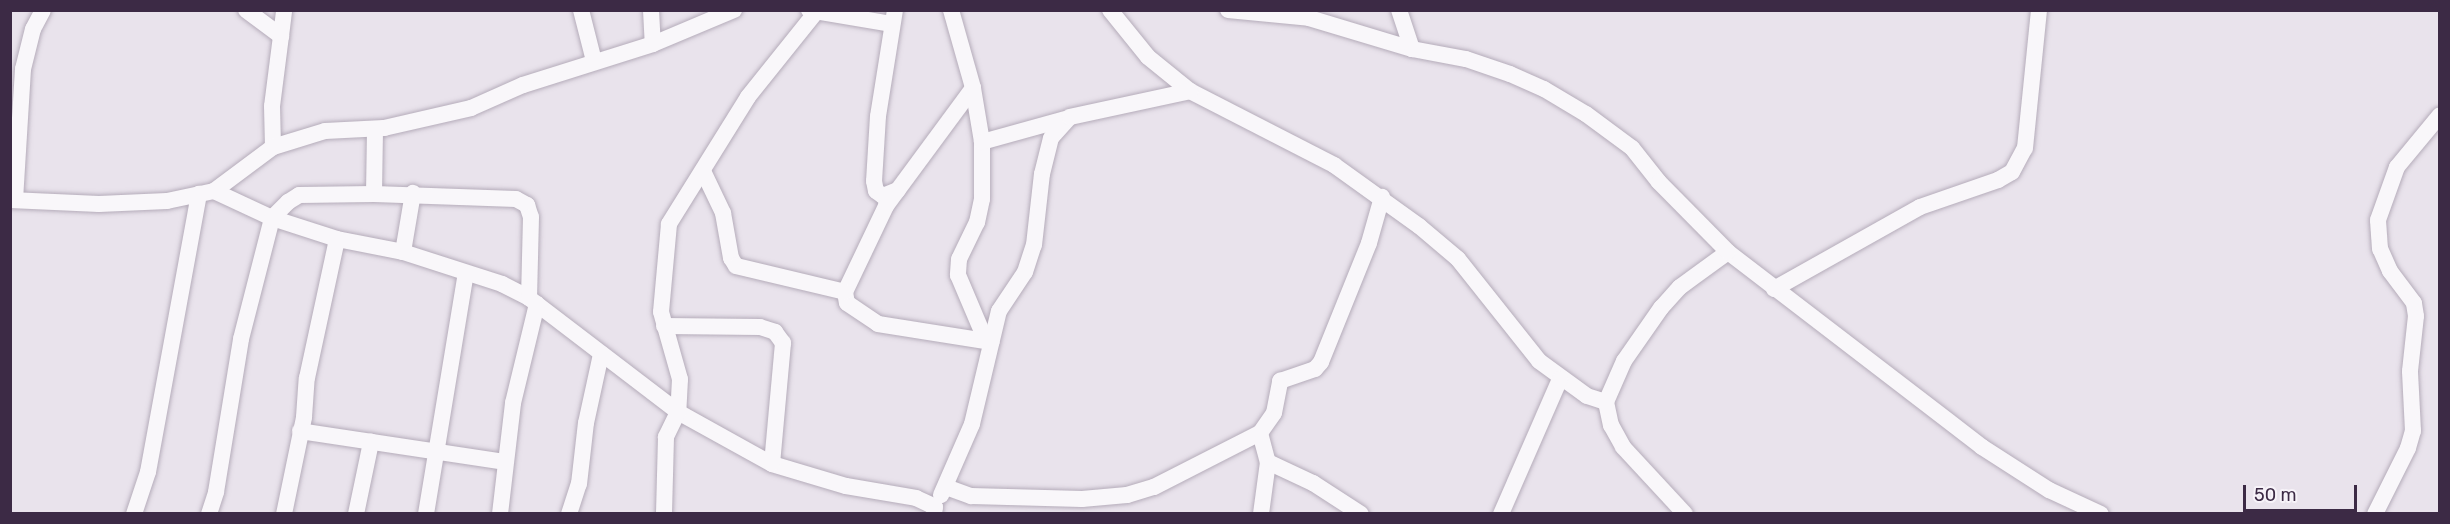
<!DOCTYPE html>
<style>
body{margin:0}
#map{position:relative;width:2450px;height:524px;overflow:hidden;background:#e9e3ec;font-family:Rubik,sans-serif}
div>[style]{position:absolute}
.roads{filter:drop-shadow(0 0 2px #b5acba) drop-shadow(0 0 2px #b5acba)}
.street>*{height:16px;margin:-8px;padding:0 8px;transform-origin:8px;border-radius:8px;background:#f9f7fa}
span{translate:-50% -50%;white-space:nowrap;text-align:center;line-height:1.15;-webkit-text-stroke:5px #f7f3f9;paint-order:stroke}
.frame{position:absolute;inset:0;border:12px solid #3c2a45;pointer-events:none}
.scale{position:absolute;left:2243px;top:485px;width:114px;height:27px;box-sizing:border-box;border:3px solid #3c2a45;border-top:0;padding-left:8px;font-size:18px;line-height:21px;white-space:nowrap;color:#3c2a45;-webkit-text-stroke:4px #f7f3f9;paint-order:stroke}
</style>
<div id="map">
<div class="roads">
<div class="street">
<i style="left:246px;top:10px;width:44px;rotate:36.6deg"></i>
<i style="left:281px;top:36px;width:71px;rotate:97.3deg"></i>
<i style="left:272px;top:106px;width:41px;rotate:88.6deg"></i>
<i style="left:581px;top:10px;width:53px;rotate:75.7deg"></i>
<i style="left:651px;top:10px;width:34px;rotate:87deg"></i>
<i style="left:809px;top:10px;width:83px;rotate:9.7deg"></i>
<i style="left:895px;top:10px;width:107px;rotate:99.1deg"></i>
<i style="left:878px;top:116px;width:65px;rotate:93.5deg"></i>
<i style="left:874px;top:181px;width:10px;rotate:79deg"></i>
<i style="left:876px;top:191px;width:9px;rotate:36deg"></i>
<i style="left:883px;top:196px;width:16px;rotate:-22deg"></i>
<i style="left:951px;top:10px;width:81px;rotate:74.2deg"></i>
<i style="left:973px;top:88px;width:55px;rotate:80.5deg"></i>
<i style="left:982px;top:142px;width:57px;rotate:90deg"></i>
<i style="left:982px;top:199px;width:24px;rotate:102deg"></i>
<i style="left:977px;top:222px;width:41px;rotate:115.9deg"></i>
<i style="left:959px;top:259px;width:16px;rotate:94deg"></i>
<i style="left:958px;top:275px;width:72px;rotate:67deg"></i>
<i style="left:1110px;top:10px;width:60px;rotate:51deg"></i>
<i style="left:1148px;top:57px;width:54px;rotate:39deg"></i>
<i style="left:1190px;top:91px;width:162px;rotate:27.2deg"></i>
<i style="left:1334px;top:165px;width:105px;rotate:35.7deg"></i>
<i style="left:1419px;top:226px;width:51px;rotate:40.2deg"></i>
<i style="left:1458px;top:259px;width:130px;rotate:51.5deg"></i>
<i style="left:1539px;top:361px;width:59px;rotate:36.1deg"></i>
<i style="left:1587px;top:396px;width:20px;rotate:18deg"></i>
<i style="left:1606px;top:402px;width:45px;rotate:-66.3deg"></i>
<i style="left:1624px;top:361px;width:65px;rotate:-55.1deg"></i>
<i style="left:1661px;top:308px;width:28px;rotate:-48deg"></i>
<i style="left:1680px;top:287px;width:59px;rotate:-36.1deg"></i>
<i style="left:1728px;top:252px;width:320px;rotate:37.5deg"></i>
<i style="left:1982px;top:447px;width:80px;rotate:32.7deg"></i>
<i style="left:2049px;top:490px;width:57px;rotate:24.8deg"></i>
<i style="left:1228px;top:10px;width:81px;rotate:5.6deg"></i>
<i style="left:1309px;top:18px;width:108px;rotate:16.8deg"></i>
<i style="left:1412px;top:49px;width:41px;rotate:-108.4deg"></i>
<i style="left:816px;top:12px;width:109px;rotate:128.7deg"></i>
<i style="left:748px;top:97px;width:150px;rotate:121.9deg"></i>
<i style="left:669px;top:224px;width:88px;rotate:95.2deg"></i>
<i style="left:661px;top:312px;width:70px;rotate:74.2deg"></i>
<i style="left:680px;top:379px;width:33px;rotate:93deg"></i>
<i style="left:678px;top:412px;width:107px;rotate:29deg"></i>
<i style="left:772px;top:464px;width:77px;rotate:16.6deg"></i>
<i style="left:846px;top:486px;width:71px;rotate:9.7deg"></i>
<i style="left:916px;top:498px;width:21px;rotate:25deg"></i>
<i style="left:935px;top:507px;width:7px;rotate:98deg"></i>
<i style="left:281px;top:36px;width:26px;rotate:-83deg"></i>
<i style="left:1412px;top:49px;width:55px;rotate:10.5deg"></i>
<i style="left:1466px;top:59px;width:46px;rotate:18.8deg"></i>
<i style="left:1510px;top:74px;width:37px;rotate:24deg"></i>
<i style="left:1544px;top:89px;width:49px;rotate:30.8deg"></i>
<i style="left:1586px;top:114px;width:57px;rotate:36.5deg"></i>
<i style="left:1632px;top:148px;width:43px;rotate:51.5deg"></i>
<i style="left:1659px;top:182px;width:98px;rotate:45.4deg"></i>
<i style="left:973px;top:88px;width:147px;rotate:126.4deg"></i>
<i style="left:886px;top:206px;width:95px;rotate:115.5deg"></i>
<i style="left:845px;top:292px;width:11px;rotate:80deg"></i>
<i style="left:847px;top:303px;width:37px;rotate:34deg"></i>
<i style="left:878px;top:324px;width:115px;rotate:9deg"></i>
<i style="left:982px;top:142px;width:86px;rotate:-15.5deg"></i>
<i style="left:703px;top:171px;width:47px;rotate:64.5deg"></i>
<i style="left:723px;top:213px;width:46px;rotate:79.9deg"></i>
<i style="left:731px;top:258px;width:9px;rotate:58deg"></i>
<i style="left:736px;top:266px;width:112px;rotate:13.4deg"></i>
<i style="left:214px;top:191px;width:64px;rotate:25deg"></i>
<i style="left:272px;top:218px;width:68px;rotate:17.9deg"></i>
<i style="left:337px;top:239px;width:67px;rotate:11.1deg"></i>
<i style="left:403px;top:252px;width:104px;rotate:17.9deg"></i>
<i style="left:502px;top:284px;width:30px;rotate:27deg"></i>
<i style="left:529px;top:298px;width:188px;rotate:37.4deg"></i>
<i style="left:678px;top:412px;width:28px;rotate:116deg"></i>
<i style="left:666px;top:437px;width:77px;rotate:91.5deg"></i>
<i style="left:374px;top:194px;width:65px;rotate:-89.1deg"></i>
<i style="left:10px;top:200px;width:89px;rotate:2.6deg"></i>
<i style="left:99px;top:204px;width:68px;rotate:-2.5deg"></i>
<i style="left:167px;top:201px;width:48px;rotate:-12deg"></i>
<i style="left:214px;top:191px;width:74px;rotate:-36.7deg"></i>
<i style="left:273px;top:147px;width:54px;rotate:-17.1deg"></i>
<i style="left:325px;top:131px;width:59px;rotate:-2.9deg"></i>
<i style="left:384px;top:128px;width:89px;rotate:-12.9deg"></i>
<i style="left:471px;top:108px;width:57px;rotate:-23.9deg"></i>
<i style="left:523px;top:85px;width:136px;rotate:-17.5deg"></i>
<i style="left:653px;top:44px;width:88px;rotate:-22.8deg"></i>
<i style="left:15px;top:200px;width:131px;rotate:-86.5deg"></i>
<i style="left:23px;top:69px;width:41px;rotate:-76deg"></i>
<i style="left:33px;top:29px;width:21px;rotate:-62deg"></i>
<i style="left:403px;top:252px;width:60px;rotate:-80.4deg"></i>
<i style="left:1774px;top:289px;width:167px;rotate:-29.3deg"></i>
<i style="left:1920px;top:207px;width:83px;rotate:-19.1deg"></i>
<i style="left:1998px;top:180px;width:16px;rotate:-30deg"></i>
<i style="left:2012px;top:172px;width:27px;rotate:-62deg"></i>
<i style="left:2025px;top:148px;width:139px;rotate:-84.2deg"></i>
<i style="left:664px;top:326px;width:96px;rotate:0.6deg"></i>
<i style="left:760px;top:327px;width:16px;rotate:18deg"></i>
<i style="left:775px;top:332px;width:14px;rotate:54deg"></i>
<i style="left:783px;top:343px;width:121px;rotate:95.2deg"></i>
<i style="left:1606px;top:402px;width:24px;rotate:78deg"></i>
<i style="left:1611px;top:425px;width:25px;rotate:61deg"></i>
<i style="left:1623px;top:447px;width:91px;rotate:47.2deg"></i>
<i style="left:300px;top:431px;width:207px;rotate:8.6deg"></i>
<i style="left:1260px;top:433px;width:30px;rotate:75deg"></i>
<i style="left:1268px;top:462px;width:52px;rotate:97.7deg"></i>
<i style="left:1268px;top:462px;width:50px;rotate:25deg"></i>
<i style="left:1313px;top:483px;width:57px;rotate:32.9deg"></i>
<i style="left:946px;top:487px;width:27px;rotate:20deg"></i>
<i style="left:971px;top:496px;width:111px;rotate:1.5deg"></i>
<i style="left:1082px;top:499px;width:45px;rotate:-5.1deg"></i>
<i style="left:1127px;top:495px;width:28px;rotate:-17deg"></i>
<i style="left:1154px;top:487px;width:119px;rotate:-27deg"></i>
<i style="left:1260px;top:433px;width:24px;rotate:-55deg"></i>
<i style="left:1274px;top:413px;width:33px;rotate:-79deg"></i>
<i style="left:1280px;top:381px;width:37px;rotate:-19deg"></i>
<i style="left:1315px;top:369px;width:9px;rotate:-49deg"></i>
<i style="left:1321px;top:362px;width:128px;rotate:-68deg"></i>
<i style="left:1369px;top:243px;width:48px;rotate:-74.2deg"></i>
<i style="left:941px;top:495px;width:77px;rotate:-66.4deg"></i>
<i style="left:972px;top:424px;width:116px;rotate:-76.6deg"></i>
<i style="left:999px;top:311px;width:47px;rotate:-56.3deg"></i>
<i style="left:1025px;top:272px;width:28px;rotate:-72deg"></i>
<i style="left:1034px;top:245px;width:71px;rotate:-83.6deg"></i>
<i style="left:1042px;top:174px;width:37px;rotate:-76deg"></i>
<i style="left:1051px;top:138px;width:28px;rotate:-48deg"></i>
<i style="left:1070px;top:117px;width:123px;rotate:-12.2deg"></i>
<i style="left:134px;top:514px;width:44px;rotate:-71.6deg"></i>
<i style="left:148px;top:472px;width:283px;rotate:-79.6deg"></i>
<i style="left:209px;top:514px;width:23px;rotate:-72deg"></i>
<i style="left:216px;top:492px;width:155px;rotate:-80.7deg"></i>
<i style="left:241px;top:339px;width:125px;rotate:-75.6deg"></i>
<i style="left:272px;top:218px;width:23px;rotate:-45deg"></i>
<i style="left:288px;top:202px;width:13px;rotate:-32deg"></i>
<i style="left:299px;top:195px;width:75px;rotate:-0.8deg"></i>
<i style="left:374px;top:194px;width:142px;rotate:2deg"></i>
<i style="left:516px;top:199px;width:13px;rotate:29deg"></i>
<i style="left:527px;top:205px;width:13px;rotate:72deg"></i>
<i style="left:531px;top:217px;width:81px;rotate:91.4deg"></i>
<i style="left:284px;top:514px;width:99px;rotate:-78.3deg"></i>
<i style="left:304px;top:417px;width:39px;rotate:-86deg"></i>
<i style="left:307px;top:378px;width:142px;rotate:-77.8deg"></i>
<i style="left:356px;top:514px;width:74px;rotate:-78.2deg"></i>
<i style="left:426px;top:514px;width:244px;rotate:-80.6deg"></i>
<i style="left:500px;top:514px;width:112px;rotate:-83.3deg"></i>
<i style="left:513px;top:403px;width:102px;rotate:-76.4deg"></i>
<i style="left:569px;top:514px;width:32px;rotate:-72deg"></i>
<i style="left:579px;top:484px;width:61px;rotate:-83.5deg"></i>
<i style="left:586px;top:423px;width:71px;rotate:-77.7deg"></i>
<i style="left:1501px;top:514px;width:147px;rotate:-66.4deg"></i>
<i style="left:2375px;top:514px;width:74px;rotate:-63.4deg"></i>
<i style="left:2408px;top:448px;width:18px;rotate:-74deg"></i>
<i style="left:2413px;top:431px;width:60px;rotate:-92.9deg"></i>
<i style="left:2410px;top:371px;width:55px;rotate:-83.8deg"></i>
<i style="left:2416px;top:316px;width:13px;rotate:-99deg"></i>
<i style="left:2414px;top:303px;width:40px;rotate:-127deg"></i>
<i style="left:2390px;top:271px;width:24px;rotate:-114deg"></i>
<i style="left:2380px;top:249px;width:29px;rotate:-94deg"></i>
<i style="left:2378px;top:220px;width:56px;rotate:-70.3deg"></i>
<i style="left:2397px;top:167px;width:67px;rotate:-50.4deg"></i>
</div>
</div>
<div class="frame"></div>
<div class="scale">50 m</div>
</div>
